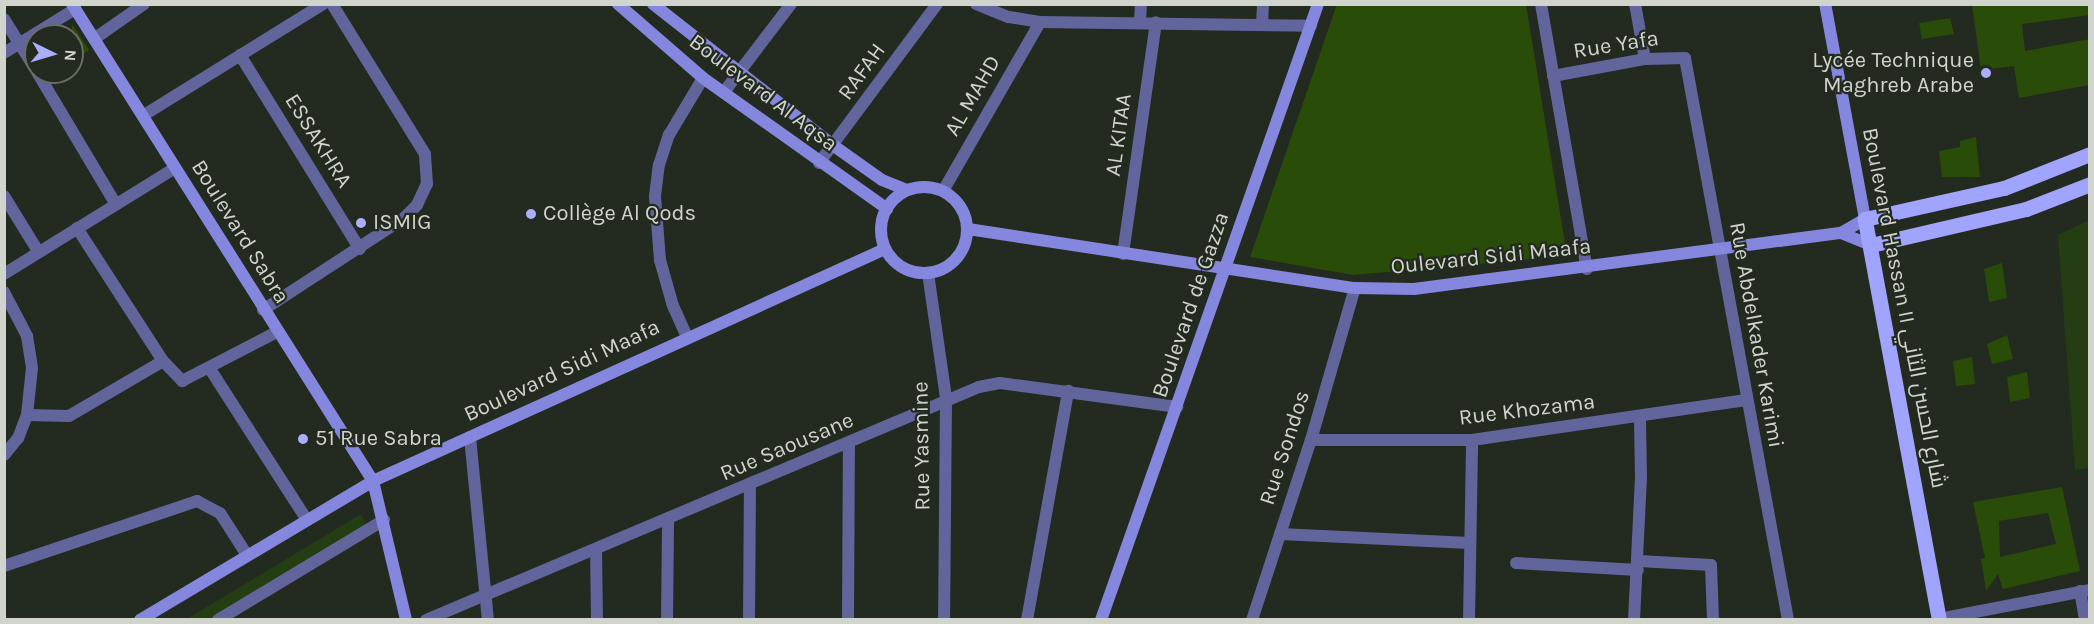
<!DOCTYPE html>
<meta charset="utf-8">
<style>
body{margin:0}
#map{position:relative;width:2094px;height:624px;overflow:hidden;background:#232a1f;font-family:Karla,Cairo,sans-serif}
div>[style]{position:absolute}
.green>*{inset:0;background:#243d12}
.building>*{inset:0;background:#294c09}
.street>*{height:12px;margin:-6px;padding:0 6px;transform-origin:6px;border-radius:6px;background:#62659b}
.secondary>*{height:12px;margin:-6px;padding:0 6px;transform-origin:6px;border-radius:6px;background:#8487dd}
.secondary>.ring{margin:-6px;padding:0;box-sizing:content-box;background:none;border:12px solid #8487dd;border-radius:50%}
.primary>*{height:15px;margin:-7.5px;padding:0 7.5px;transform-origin:7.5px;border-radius:7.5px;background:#a1a4fd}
.dots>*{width:16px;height:16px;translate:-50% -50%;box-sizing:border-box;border:3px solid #232a1f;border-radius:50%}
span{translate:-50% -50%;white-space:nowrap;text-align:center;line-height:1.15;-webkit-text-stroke:4.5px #232a1f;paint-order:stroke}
.street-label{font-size:22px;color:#d0d4cd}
.poi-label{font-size:22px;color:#d0d4cd}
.right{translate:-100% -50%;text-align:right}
.left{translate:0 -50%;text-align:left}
.frame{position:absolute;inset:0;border:6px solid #d0d4cd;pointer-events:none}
.north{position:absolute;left:24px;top:24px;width:60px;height:60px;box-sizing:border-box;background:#232a1f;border:2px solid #686e65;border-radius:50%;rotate:95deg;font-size:16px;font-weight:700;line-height:24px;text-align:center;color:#d0d4cd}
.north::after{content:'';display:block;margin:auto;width:21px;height:27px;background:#abaffb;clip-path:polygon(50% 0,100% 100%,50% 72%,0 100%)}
</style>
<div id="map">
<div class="green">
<i style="clip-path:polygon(2089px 220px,2089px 468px,2075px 470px,2058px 235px)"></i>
<i style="clip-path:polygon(361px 514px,366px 526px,209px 619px,185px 620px)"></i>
</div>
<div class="building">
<i style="clip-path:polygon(1337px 4px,1526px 4px,1567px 256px,1353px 275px,1250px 257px)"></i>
<i style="clip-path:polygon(1972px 4px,2090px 4px,2090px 15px,2022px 24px,2025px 51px,2090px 39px,2090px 85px,2019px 98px,2014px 66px,1981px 70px)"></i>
<i style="clip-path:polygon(1950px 18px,1954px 34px,1922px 39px,1919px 23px)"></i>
<i style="clip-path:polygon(72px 24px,89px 50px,72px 62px)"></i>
<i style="clip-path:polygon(1976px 137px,1980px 177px,1942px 177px,1939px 151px,1960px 147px,1960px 141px)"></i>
<i style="clip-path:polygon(2002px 263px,2007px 298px,1989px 302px,1984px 269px)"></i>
<i style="clip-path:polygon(2007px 335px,2013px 359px,1992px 364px,1987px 344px)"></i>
<i style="clip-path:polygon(1972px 357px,1975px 384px,1956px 386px,1953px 361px)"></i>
<i style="clip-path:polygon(2027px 372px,2030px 398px,2010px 402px,2007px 377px)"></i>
<i style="clip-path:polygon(evenodd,2062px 487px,2080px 571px,2003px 589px,1998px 574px,1986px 591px,1981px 559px,1985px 558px,1973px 502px,2062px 487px,2048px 513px,2056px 544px,2000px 557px,1999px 521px,2048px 513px)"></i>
</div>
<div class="street">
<i style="left:976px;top:4px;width:35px;rotate:22deg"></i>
<i style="left:1009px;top:17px;width:31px;rotate:9deg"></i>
<i style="left:1040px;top:22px;width:271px;rotate:0.8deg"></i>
<i style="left:1541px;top:4px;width:269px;rotate:80.2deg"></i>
<i style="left:1635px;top:4px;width:56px;rotate:79.7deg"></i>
<i style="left:4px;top:19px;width:60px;rotate:57.9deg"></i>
<i style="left:1140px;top:22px;width:18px;rotate:-87deg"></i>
<i style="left:1262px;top:24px;width:20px;rotate:-87deg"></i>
<i style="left:94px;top:39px;width:61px;rotate:-35deg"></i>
<i style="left:4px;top:53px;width:84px;rotate:-31.8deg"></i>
<i style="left:240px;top:55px;width:228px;rotate:58.3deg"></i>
<i style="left:37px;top:72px;width:152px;rotate:59.2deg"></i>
<i style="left:1553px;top:76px;width:94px;rotate:-10.5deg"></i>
<i style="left:1645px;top:59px;width:40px;rotate:-1.4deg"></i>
<i style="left:1685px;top:58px;width:571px;rotate:79.61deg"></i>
<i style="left:724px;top:92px;width:111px;rotate:-52.7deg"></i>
<i style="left:144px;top:115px;width:211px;rotate:-31.8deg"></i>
<i style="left:819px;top:163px;width:198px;rotate:-53.4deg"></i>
<i style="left:943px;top:191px;width:195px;rotate:-60.1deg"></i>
<i style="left:4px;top:196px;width:65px;rotate:58.3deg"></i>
<i style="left:77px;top:228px;width:158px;rotate:57.1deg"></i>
<i style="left:163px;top:361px;width:28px;rotate:46deg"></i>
<i style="left:182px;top:381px;width:107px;rotate:-27.3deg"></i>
<i style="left:1123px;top:254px;width:234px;rotate:-81.9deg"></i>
<i style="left:928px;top:273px;width:126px;rotate:81.8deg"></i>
<i style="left:946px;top:398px;width:222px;rotate:90.5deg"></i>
<i style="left:4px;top:274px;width:201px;rotate:-31.8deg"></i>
<i style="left:4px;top:292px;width:50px;rotate:62.4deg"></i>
<i style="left:27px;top:336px;width:32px;rotate:81deg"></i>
<i style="left:32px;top:368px;width:47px;rotate:96.1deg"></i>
<i style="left:27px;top:415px;width:25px;rotate:111deg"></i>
<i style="left:18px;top:438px;width:22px;rotate:129deg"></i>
<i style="left:263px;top:310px;width:168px;rotate:-33.1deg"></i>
<i style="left:404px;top:218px;width:18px;rotate:-45deg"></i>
<i style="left:417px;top:205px;width:23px;rotate:-65deg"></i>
<i style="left:427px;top:184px;width:30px;rotate:-94deg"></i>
<i style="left:425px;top:154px;width:176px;rotate:-121.8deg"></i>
<i style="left:687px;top:337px;width:34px;rotate:-114deg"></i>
<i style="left:673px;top:306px;width:48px;rotate:-105.8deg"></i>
<i style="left:660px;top:260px;width:64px;rotate:-94.5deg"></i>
<i style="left:655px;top:196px;width:31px;rotate:-83deg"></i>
<i style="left:659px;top:165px;width:32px;rotate:-72deg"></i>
<i style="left:669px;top:135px;width:66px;rotate:-59.2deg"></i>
<i style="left:210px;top:369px;width:179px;rotate:57.3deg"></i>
<i style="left:27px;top:415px;width:42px;rotate:1.4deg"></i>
<i style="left:69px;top:416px;width:109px;rotate:-30.3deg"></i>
<i style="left:470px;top:437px;width:184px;rotate:84.4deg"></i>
<i style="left:1311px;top:440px;width:161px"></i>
<i style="left:1472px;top:440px;width:277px;rotate:-8.3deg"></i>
<i style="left:1280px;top:534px;width:190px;rotate:2.7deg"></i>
<i style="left:596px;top:549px;width:71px;rotate:89.2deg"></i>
<i style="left:1639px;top:561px;width:72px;rotate:3.2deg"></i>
<i style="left:1711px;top:565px;width:55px;rotate:87.9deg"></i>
<i style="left:1516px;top:563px;width:122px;rotate:3.3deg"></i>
<i style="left:4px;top:566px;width:204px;rotate:-18.6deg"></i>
<i style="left:197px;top:501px;width:26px;rotate:28deg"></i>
<i style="left:220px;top:513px;width:50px;rotate:57.3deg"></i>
<i style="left:2080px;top:591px;width:29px;rotate:80deg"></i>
<i style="left:1939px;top:619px;width:154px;rotate:-10.9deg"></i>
<i style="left:218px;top:620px;width:194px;rotate:-31.1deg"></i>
<i style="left:426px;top:620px;width:600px;rotate:-22.85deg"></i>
<i style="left:979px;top:387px;width:21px;rotate:-11deg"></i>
<i style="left:1000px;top:383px;width:179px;rotate:7.7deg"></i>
<i style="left:667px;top:620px;width:100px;rotate:-89.4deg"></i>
<i style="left:749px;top:620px;width:134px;rotate:-89.6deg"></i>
<i style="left:848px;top:620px;width:175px;rotate:-89.7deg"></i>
<i style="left:1027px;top:620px;width:233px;rotate:-79.8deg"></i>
<i style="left:1252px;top:620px;width:189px;rotate:-71.9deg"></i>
<i style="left:1311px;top:440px;width:158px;rotate:-73.9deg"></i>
<i style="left:1469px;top:620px;width:180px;rotate:-89deg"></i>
<i style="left:1634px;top:620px;width:143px;rotate:-87.2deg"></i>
<i style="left:1641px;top:477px;width:60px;rotate:-91deg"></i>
</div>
<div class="secondary">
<i style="left:72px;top:4px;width:564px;rotate:57.75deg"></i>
<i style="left:373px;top:481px;width:143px;rotate:76.6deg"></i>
<i style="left:618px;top:4px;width:113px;rotate:41deg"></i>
<i style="left:703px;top:78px;width:226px;rotate:35.4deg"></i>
<i style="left:653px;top:4px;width:230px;rotate:38.1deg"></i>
<i style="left:834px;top:146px;width:59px;rotate:35.3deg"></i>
<i style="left:882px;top:180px;width:27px;rotate:22deg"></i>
<i class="ring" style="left:881px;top:187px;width:74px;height:74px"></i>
<i style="left:968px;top:229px;width:391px;rotate:8.7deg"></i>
<i style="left:1355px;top:288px;width:59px;rotate:1deg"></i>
<i style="left:1414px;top:289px;width:431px;rotate:-7.5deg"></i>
<i style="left:1841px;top:233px;width:28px;rotate:-30deg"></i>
<i style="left:1865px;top:219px;width:219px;rotate:-100.5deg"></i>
<i style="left:1841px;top:233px;width:32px;rotate:22deg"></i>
<i style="left:140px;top:620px;width:271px;rotate:-30.8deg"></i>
<i style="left:373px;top:481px;width:562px;rotate:-24.38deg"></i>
<i style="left:1101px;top:620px;width:653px;rotate:-70.59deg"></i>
</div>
<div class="primary">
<i style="left:1871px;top:245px;width:159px;rotate:-13.1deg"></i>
<i style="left:2026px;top:209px;width:69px;rotate:-21.3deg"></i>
<i style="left:1939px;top:620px;width:408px;rotate:-100.5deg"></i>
<i style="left:1865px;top:219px;width:142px;rotate:-12.6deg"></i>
<i style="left:2004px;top:188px;width:92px;rotate:-21.6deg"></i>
</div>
<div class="dots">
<i style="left:1986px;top:73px;background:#abaffb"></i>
<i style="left:531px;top:214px;background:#abaffb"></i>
<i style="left:361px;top:223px;background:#abaffb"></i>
<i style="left:303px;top:439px;background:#abaffb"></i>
</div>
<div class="street-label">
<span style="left:1616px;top:45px;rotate:-9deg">Rue Yafa</span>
<span style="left:862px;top:72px;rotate:-54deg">RAFAH</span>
<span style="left:763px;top:93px;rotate:37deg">Boulevard Al Aqsa</span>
<span style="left:973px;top:96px;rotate:-60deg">AL MAHD</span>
<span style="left:1119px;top:135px;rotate:-82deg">AL KITAA</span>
<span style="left:318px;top:141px;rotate:58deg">ESSAKHRA</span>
<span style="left:240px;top:232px;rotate:58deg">Boulevard Sabra</span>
<span style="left:1491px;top:257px;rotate:-6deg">Oulevard Sidi Maafa</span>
<span style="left:1191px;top:305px;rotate:-71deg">Boulevard de Gazza</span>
<span style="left:1904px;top:308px;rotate:79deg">Boulevard Hassan II شارع الحسن الثاني</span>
<span style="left:1756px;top:335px;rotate:80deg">Rue Abdelkader Karimi</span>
<span style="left:562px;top:371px;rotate:-25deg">Boulevard Sidi Maafa</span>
<span style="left:1527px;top:410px;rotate:-7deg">Rue Khozama</span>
<span style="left:922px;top:446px;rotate:-91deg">Rue Yasmine</span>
<span style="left:787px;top:447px;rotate:-23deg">Rue Saousane</span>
<span style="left:1285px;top:448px;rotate:-72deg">Rue Sondos</span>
</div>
<div class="poi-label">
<span class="right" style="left:1974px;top:73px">Lycée Technique<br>Maghreb Arabe</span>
<span class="left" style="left:543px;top:214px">Collège Al Qods</span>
<span class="left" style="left:373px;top:223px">ISMIG</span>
<span class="left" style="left:315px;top:439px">51 Rue Sabra</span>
</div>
<div class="frame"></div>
<div class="north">N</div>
</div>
